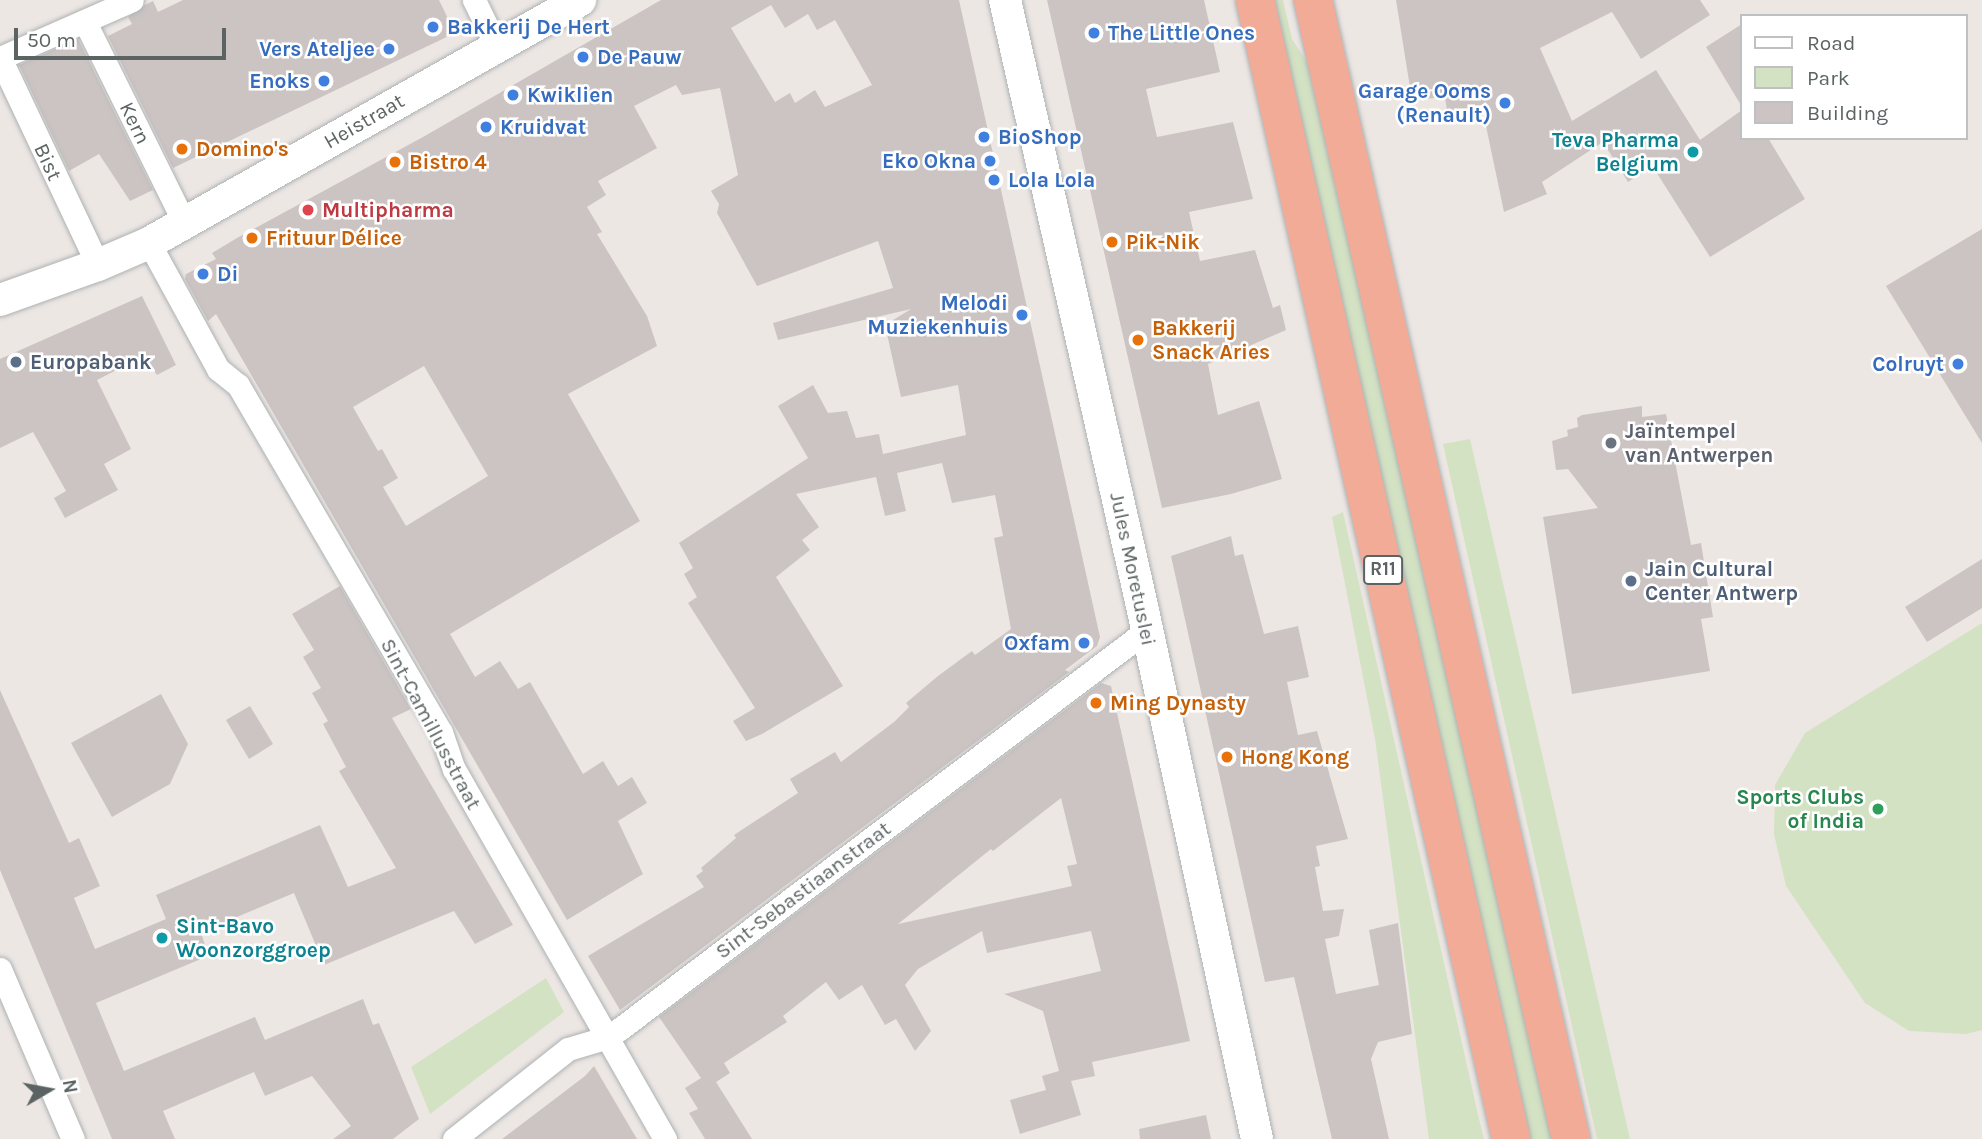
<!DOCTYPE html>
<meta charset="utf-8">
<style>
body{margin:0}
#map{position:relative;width:1982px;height:1139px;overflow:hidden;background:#ede7e4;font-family:Karla,sans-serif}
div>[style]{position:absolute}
.green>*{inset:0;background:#d3e2c3}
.building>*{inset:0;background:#cbc4c3}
.roads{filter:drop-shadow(0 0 2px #adb2b3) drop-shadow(0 0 2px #adb2b3)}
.street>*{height:23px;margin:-11.5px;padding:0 11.5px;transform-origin:11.5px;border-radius:11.5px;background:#fff}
.secondary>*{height:32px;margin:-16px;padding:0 16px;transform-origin:16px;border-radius:16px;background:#fff}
.highway>*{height:38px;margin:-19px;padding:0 19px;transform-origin:19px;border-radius:19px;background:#f2ab96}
.dots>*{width:19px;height:19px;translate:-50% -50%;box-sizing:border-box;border:4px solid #fff;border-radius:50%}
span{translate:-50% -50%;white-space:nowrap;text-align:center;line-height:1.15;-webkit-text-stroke:5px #fff;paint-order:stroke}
.shield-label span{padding:2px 5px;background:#fff;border:2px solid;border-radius:5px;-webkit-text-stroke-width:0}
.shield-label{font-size:19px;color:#5c6363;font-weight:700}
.shop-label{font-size:21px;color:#366cbe;font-weight:700}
.left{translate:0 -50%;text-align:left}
.right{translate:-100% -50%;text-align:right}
.street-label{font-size:21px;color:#5c6363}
.culture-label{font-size:21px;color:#0d838f;font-weight:700}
.food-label{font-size:21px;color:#c56008;font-weight:700}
.health-label{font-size:21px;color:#be3a42;font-weight:700}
.service-label{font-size:21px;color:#4e5e75;font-weight:700}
.worship-label{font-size:21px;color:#5b616d;font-weight:700}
.leisure-label{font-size:21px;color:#27864d;font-weight:700}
.legend{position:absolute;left:1740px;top:14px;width:228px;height:126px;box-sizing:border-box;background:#fff;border:2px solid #bec1c1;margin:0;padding:9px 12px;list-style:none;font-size:21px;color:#5c6363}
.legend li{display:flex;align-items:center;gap:14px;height:35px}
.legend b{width:35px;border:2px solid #bec1c1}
.north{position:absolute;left:14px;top:1055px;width:70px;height:70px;-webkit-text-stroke:5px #fff;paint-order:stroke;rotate:80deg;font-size:19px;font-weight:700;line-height:28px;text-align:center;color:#5c6363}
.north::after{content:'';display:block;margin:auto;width:24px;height:32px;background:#5c6363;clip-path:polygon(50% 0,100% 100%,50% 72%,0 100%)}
.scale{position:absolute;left:14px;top:28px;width:212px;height:32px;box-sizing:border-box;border:4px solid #5c6363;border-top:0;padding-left:9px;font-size:21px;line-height:24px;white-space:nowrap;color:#5c6363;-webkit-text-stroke:5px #fff;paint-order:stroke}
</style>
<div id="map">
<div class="green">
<i style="clip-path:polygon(1270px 0,1283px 0,1292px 39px,1307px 62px,1553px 1139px,1528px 1139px)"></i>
<i style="clip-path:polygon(1470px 439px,1630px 1139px,1597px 1139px,1443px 444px)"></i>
<i style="clip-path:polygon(1343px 512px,1479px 1119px,1484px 1139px,1429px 1139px,1375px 739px,1332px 517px)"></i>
<i style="clip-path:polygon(1982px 623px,1982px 1030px,1966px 1034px,1909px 1031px,1865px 1003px,1786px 886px,1774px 834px,1775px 785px,1805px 733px)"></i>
<i style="clip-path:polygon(546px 978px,564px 1012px,430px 1114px,411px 1067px)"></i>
</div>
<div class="building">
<i style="clip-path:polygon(183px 0,439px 0,455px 33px,173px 168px,108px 36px,132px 24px,128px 17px,145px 5px,153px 1px,158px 12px)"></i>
<i style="clip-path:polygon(evenodd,661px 0,959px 0,1100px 637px,1097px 646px,1065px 670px,1069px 672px,620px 1010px,588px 956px,704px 887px,696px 876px,703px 871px,701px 868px,736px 838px,734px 835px,798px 793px,790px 779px,835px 752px,841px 762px,894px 722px,909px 707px,906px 703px,938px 676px,972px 651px,975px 655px,1011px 629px,994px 538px,1003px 536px,995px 495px,952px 503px,942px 463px,897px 473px,906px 511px,885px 516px,876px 477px,796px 494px,819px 527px,802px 540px,810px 550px,776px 577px,843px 686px,762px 734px,746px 741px,733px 721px,755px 708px,688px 603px,697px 597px,684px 574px,693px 568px,679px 543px,808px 458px,778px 406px,813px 385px,828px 413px,847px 411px,856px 438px,879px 434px,883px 454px,966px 435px,958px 385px,901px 397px,885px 325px,911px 309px,778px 340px,773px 323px,893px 288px,878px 241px,757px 286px,717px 213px,719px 204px,711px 191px,738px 175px,720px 88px,682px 95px,676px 85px,634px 106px,657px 148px,598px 181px,606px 195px,587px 207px,602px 232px,597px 234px,647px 316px,657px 346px,568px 394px,640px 521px,450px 634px,475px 677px,500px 661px,518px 689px,530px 682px,583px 774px,603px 761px,618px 786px,632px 777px,647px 803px,618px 821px,643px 874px,567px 920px,216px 314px,208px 321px,185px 279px,186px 274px,216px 259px,212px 253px,237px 238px,423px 137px,661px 0,771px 5px,785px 28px,808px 14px,817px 30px,835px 20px,872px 85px,825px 107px,815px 90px,795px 103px,790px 93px,775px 102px,731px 28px,771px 5px,661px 0,424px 366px,488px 476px,406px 526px,383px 487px,398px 478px,382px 449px,378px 451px,353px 407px,424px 366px)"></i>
<i style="clip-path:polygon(1047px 0,1204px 0,1220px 72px,1146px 89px,1157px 137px,1233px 122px,1253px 199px,1189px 212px,1200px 261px,1255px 250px,1273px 308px,1280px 305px,1286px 330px,1208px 364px,1218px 415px,1259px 401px,1282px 479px,1231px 494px,1162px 508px)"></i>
<i style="clip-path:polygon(1396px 0,1700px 0,1710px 15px,1641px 59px,1612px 12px,1540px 48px,1572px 121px,1656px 70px,1700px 140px,1742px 110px,1742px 138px,1768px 138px,1805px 199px,1710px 257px,1653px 167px,1628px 182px,1603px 142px,1542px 182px,1547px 194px,1504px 212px,1482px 107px,1447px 111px,1445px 97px,1412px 100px)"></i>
<i style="clip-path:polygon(1742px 24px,1742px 107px,1706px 47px)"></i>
<i style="clip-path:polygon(78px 39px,153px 190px,130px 201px,99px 154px,69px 171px,19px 65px)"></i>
<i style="clip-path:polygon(1982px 229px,1982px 443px,1886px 286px)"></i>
<i style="clip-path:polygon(142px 296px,176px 365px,157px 375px,144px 356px,97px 380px,131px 449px,104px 464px,118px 490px,65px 518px,54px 498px,66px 491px,33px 432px,0 448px,0 359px)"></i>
<i style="clip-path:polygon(1642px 406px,1642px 417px,1666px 414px,1691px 545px,1701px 543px,1713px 617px,1701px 619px,1710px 671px,1572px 694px,1543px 517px,1598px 508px,1568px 469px,1556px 470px,1552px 441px,1568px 436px,1567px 430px,1578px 427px,1577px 418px,1582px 415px)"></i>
<i style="clip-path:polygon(1231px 536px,1235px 556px,1243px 554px,1264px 634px,1298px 626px,1309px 677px,1287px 682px,1298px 735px,1317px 731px,1348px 839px,1316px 846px,1320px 866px,1315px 867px,1323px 911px,1344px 909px,1339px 936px,1325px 939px,1336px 994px,1379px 985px,1369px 930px,1398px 923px,1412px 1034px,1378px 1042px,1371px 1059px,1389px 1139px,1332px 1139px,1294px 977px,1265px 982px,1171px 556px)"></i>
<i style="clip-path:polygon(1982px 559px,1982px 608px,1927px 642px,1905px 607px)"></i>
<i style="clip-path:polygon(340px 586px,411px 709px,392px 718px,513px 925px,475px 944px,454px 911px,324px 965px,294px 893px,201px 932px,208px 956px,96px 1003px,124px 1071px,255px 1017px,265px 1040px,363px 999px,373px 1025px,379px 1023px,419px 1119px,393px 1139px,333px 1139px,351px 1126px,312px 1076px,265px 1096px,254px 1072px,163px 1111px,175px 1139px,112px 1139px,0 870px,0 690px,69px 843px,79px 838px,100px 886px,74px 898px,95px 949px,166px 919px,156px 895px,320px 825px,348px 887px,396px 868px,339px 771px,346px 767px,323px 724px,328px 721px,312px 693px,321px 688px,303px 657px,314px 650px,292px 614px)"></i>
<i style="clip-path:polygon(evenodd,1101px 683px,1111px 686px,1190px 1041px,1092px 1062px,1095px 1076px,1071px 1081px,1081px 1115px,1020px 1134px,1010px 1100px,1046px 1090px,1042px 1076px,1059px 1071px,1043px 1011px,1004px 994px,1101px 971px,1091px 931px,987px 953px,982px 931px,918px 969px,905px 985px,931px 1031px,915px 1051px,896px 1019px,885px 1025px,862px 985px,839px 1000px,826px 982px,783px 1016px,787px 1022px,724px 1063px,730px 1073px,716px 1082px,752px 1139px,705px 1139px,689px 1113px,698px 1109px,685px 1088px,701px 1078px,659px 1017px,1101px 683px,1061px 798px,1077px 864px,1067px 866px,1072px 886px,898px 924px,991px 849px,993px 851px,1061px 798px)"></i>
<i style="clip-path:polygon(161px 694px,188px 744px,170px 784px,112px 817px,71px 743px)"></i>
<i style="clip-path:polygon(250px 706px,273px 744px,249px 759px,226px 720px)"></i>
<i style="clip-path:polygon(594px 1066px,637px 1139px,502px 1139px,585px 1076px)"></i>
<i style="clip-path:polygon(1206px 1115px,1211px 1139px,1140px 1139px,1139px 1129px)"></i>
</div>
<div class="roads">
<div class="street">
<i style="left:474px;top:0;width:50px;rotate:63.9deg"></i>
<i style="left:85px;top:22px;width:225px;rotate:63.7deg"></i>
<i style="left:0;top:58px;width:229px;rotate:64.7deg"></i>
<i style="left:0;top:58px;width:144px;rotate:-23.7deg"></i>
<i style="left:149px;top:243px;width:144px;rotate:61.3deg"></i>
<i style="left:218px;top:369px;width:26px;rotate:39deg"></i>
<i style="left:238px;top:385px;width:402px;rotate:59.7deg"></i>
<i style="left:441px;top:732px;width:39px;rotate:71deg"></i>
<i style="left:454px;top:769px;width:426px;rotate:60.3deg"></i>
<i style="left:0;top:969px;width:185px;rotate:66.8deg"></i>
<i style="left:454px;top:1139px;width:145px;rotate:-38.3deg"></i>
<i style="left:568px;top:1049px;width:42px;rotate:-16.7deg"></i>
<i style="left:608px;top:1037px;width:16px;rotate:-35deg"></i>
<i style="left:621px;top:1028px;width:660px;rotate:-37.11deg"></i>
</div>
<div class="secondary">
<i style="left:1005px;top:0;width:621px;rotate:77.26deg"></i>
<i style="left:1142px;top:606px;width:545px;rotate:77.82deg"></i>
<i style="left:0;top:300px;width:104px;rotate:-19.7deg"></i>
<i style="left:98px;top:265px;width:56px;rotate:-23.3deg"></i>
<i style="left:149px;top:243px;width:495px;rotate:-29.4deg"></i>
</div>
<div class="highway">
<i style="left:1255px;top:0;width:1167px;rotate:77.33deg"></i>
<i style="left:1313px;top:0;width:1168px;rotate:77.24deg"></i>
</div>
</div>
<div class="dots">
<i style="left:433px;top:27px;background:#3f7fe0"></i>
<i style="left:1094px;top:33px;background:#3f7fe0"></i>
<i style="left:389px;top:49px;background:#3f7fe0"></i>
<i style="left:583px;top:57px;background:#3f7fe0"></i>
<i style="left:324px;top:81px;background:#3f7fe0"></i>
<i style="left:513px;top:95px;background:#3f7fe0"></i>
<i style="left:1505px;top:103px;background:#3f7fe0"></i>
<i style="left:486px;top:127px;background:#3f7fe0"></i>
<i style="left:984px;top:137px;background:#3f7fe0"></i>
<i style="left:182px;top:149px;background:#e8710a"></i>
<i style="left:1693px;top:152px;background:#0f9aa8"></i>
<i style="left:990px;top:161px;background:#3f7fe0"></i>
<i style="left:395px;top:162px;background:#e8710a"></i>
<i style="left:994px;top:180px;background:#3f7fe0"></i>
<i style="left:308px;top:210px;background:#e0444e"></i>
<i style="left:252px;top:238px;background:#e8710a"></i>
<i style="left:1112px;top:242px;background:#e8710a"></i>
<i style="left:203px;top:274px;background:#3f7fe0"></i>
<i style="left:1022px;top:315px;background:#3f7fe0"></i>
<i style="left:1138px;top:340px;background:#e8710a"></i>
<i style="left:16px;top:362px;background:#5c6f8a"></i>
<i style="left:1958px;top:364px;background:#3f7fe0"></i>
<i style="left:1611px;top:443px;background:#6b7280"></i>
<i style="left:1631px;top:581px;background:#5c6f8a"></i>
<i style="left:1084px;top:643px;background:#3f7fe0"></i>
<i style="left:1096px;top:703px;background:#e8710a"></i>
<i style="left:1227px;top:757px;background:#e8710a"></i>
<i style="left:1878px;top:809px;background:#2e9e5b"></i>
<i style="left:162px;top:938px;background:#0f9aa8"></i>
</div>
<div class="shield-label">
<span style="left:1383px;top:570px">R11</span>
</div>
<div class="shop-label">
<span class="left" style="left:447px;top:27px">Bakkerij De Hert</span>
<span class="left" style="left:1108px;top:33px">The Little Ones</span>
<span class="right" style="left:375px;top:49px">Vers Ateljee</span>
<span class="left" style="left:597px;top:57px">De Pauw</span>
<span class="right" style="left:310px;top:81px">Enoks</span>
<span class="right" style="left:1491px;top:103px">Garage Ooms<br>(Renault)</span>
<span class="left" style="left:527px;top:95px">Kwiklien</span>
<span class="left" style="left:500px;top:127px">Kruidvat</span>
<span class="left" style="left:998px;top:137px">BioShop</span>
<span class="right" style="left:976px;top:161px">Eko Okna</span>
<span class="left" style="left:1008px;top:180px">Lola Lola</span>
<span class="left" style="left:217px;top:274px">Di</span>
<span class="right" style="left:1008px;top:315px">Melodi<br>Muziekenhuis</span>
<span class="right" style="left:1944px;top:364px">Colruyt</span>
<span class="right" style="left:1070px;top:643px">Oxfam</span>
</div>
<div class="street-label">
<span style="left:364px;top:121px;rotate:-30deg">Heistraat</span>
<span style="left:135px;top:123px;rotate:64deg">Kern</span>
<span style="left:48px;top:162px;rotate:65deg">Bist</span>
<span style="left:1133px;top:569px;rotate:78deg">Jules Moretuslei</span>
<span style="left:431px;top:724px;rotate:62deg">Sint-Camillusstraat</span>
<span style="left:803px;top:890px;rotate:-37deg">Sint-Sebastiaanstraat</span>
</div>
<div class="culture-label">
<span class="right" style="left:1679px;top:152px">Teva Pharma<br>Belgium</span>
<span class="left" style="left:176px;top:938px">Sint-Bavo<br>Woonzorggroep</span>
</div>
<div class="food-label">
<span class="left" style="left:196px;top:149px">Domino's</span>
<span class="left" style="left:409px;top:162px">Bistro 4</span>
<span class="left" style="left:266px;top:238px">Frituur Délice</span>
<span class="left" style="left:1126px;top:242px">Pik-Nik</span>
<span class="left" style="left:1152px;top:340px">Bakkerij<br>Snack Aries</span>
<span class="left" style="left:1110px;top:703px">Ming Dynasty</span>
<span class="left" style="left:1241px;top:757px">Hong Kong</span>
</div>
<div class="health-label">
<span class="left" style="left:322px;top:210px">Multipharma</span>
</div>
<div class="service-label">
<span class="left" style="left:30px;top:362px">Europabank</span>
<span class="left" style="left:1645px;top:581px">Jain Cultural<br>Center Antwerp</span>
</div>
<div class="worship-label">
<span class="left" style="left:1625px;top:443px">Jaïntempel<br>van Antwerpen</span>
</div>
<div class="leisure-label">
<span class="right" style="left:1864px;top:809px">Sports Clubs<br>of India</span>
</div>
<ul class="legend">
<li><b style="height:9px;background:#fff"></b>Road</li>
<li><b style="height:19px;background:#d3e2c3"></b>Park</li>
<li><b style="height:19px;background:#cbc4c3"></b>Building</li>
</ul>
<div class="north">N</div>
<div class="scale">50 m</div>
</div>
